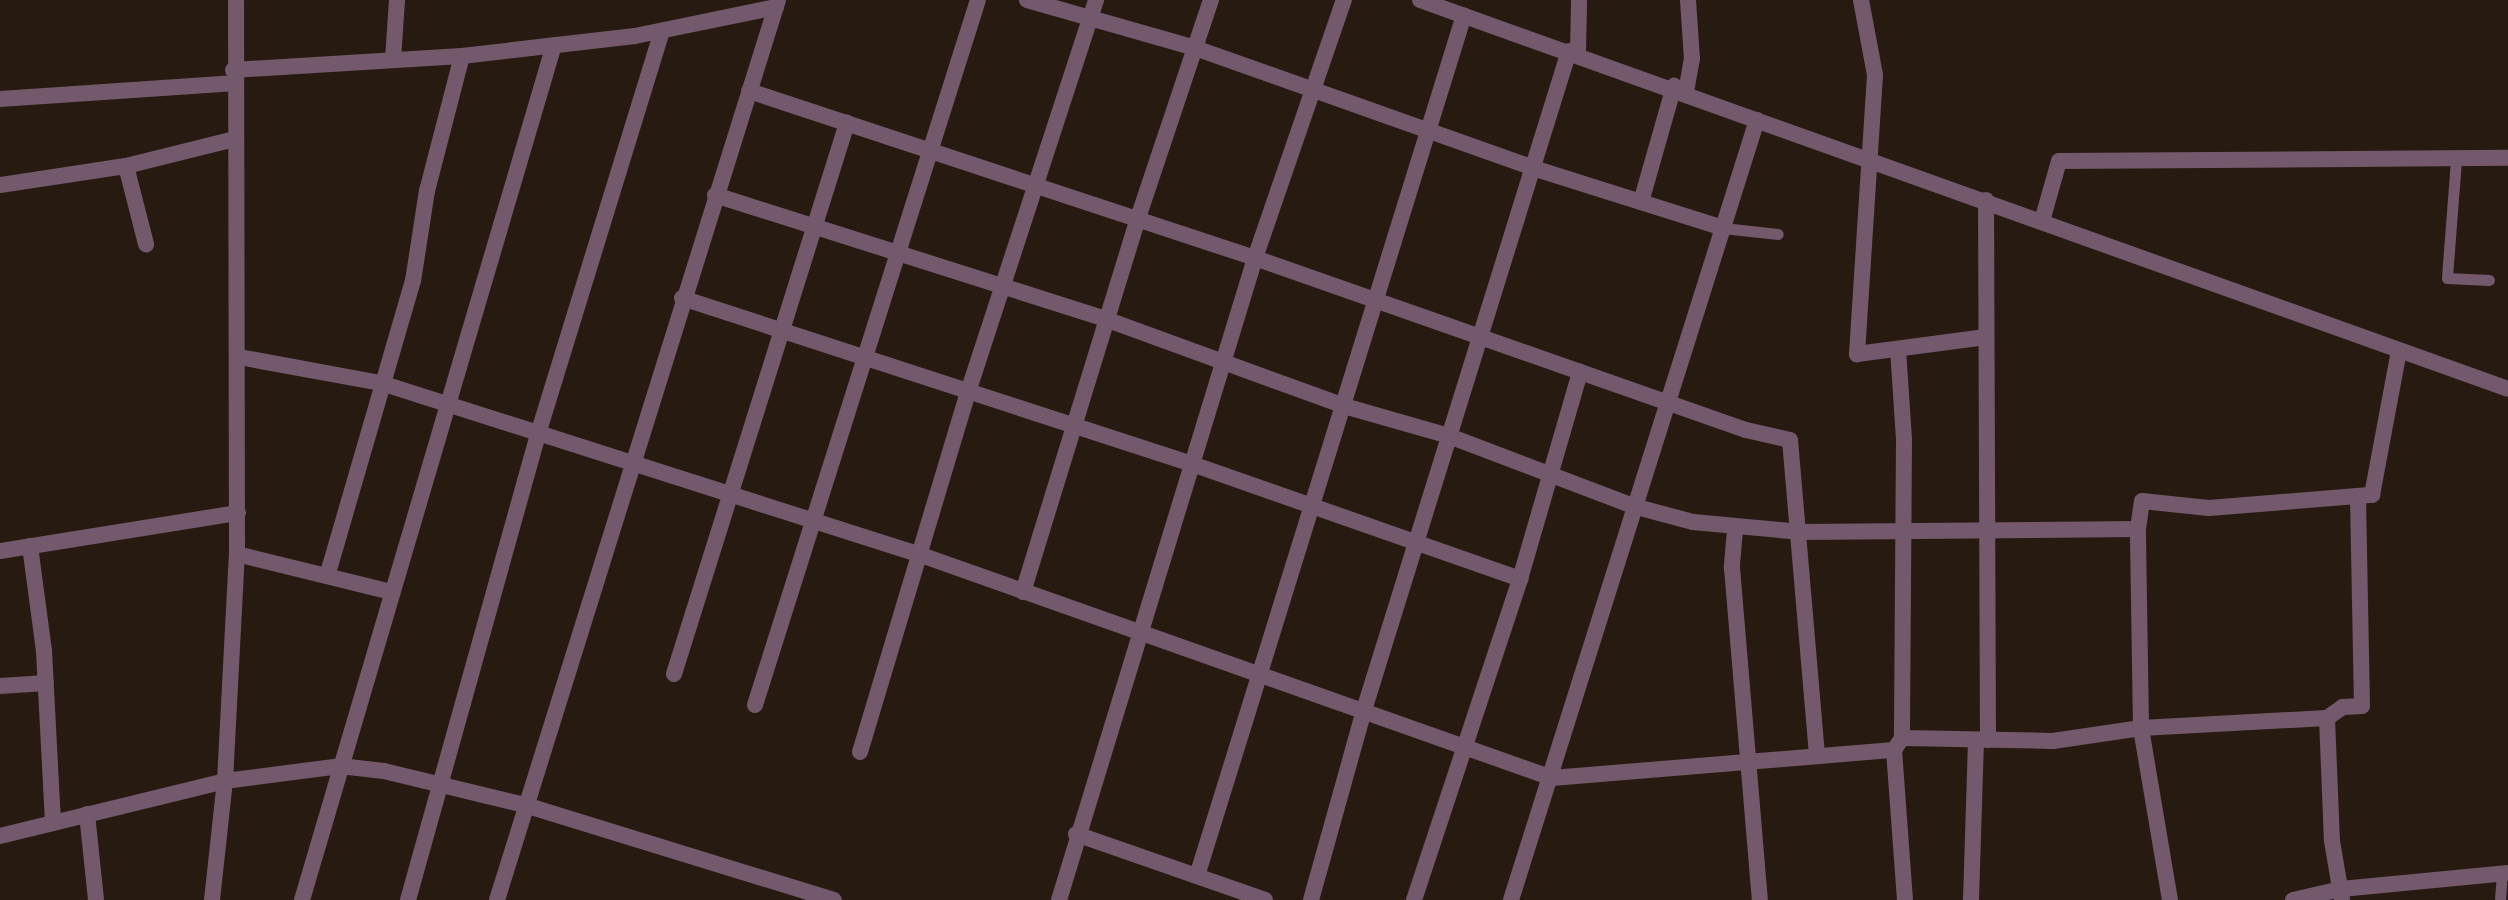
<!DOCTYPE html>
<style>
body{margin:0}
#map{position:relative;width:2508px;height:900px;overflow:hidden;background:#271b11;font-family:"Nunito Sans",sans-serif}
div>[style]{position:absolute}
.service>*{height:11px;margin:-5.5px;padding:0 5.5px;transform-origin:5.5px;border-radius:5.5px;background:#73596b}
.minor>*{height:16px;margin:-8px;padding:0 8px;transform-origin:8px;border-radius:8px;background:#73596b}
.tertiary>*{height:16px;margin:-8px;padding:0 8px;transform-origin:8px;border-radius:8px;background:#73596b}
span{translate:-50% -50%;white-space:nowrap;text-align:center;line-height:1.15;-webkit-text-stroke:7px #0c0704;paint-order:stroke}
</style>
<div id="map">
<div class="service">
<i style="left:2456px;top:160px;width:118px;rotate:94.4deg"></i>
<i style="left:2447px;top:278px;width:42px;rotate:2.7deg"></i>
<i style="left:1723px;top:228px;width:55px;rotate:6.2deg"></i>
<i style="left:2500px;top:900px;width:27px;rotate:-86deg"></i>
</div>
<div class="minor">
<i style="left:1027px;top:0;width:175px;rotate:15.9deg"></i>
<i style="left:1195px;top:48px;width:359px;rotate:19.5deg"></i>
<i style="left:1533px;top:168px;width:199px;rotate:17.5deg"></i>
<i style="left:1861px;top:0;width:76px;rotate:79.4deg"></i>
<i style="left:1875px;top:75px;width:280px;rotate:93.7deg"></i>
<i style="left:1857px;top:354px;width:130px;rotate:-7.5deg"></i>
<i style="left:1578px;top:54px;width:54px;rotate:-88.9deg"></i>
<i style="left:393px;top:60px;width:60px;rotate:-86.2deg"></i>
<i style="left:233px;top:70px;width:229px;rotate:-3.5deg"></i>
<i style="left:462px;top:56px;width:174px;rotate:-6.6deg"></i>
<i style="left:635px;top:36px;width:144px;rotate:-11.6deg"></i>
<i style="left:749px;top:91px;width:533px;rotate:18.26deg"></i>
<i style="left:1255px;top:258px;width:520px;rotate:19.31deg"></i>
<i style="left:1746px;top:430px;width:45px;rotate:12.8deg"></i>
<i style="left:1790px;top:440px;width:316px;rotate:85.1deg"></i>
<i style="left:1686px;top:92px;width:34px;rotate:-80deg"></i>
<i style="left:1692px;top:59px;width:59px;rotate:-93.9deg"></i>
<i style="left:0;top:99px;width:233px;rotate:-3.9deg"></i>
<i style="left:126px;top:166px;width:81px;rotate:75.6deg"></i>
<i style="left:0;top:185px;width:127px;rotate:-8.6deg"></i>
<i style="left:126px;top:166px;width:111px;rotate:-14deg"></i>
<i style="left:715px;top:195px;width:412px;rotate:17.6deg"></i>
<i style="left:1108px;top:320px;width:251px;rotate:20deg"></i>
<i style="left:1344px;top:406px;width:109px;rotate:15.9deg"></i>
<i style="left:1449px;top:436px;width:197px;rotate:20.8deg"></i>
<i style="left:1633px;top:506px;width:62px;rotate:14.9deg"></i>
<i style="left:1693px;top:522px;width:107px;rotate:5.3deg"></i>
<i style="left:1800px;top:532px;width:338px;rotate:-0.5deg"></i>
<i style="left:1986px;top:200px;width:540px;rotate:89.79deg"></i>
<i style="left:1641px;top:202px;width:121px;rotate:-74.1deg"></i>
<i style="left:2042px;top:221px;width:62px;rotate:-74.2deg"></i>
<i style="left:2059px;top:161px;width:449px;rotate:-0.4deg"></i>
<i style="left:682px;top:298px;width:536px;rotate:18.03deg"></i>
<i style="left:1192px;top:464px;width:348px;rotate:19.3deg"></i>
<i style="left:1898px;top:349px;width:91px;rotate:86.2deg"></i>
<i style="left:1904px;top:440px;width:298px;rotate:90.4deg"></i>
<i style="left:239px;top:357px;width:144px;rotate:10.4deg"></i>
<i style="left:381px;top:383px;width:567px;rotate:17.67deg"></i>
<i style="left:921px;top:555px;width:669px;rotate:19.46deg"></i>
<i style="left:1552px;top:778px;width:343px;rotate:-4.7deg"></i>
<i style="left:1735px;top:530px;width:38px;rotate:95deg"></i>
<i style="left:1732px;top:568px;width:333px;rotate:85.2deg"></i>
<i style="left:30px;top:546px;width:106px;rotate:82.4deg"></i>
<i style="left:44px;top:651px;width:172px;rotate:87deg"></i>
<i style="left:0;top:551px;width:241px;rotate:-9.1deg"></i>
<i style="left:237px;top:554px;width:160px;rotate:13.8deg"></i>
<i style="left:328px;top:573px;width:304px;rotate:-73.8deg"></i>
<i style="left:413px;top:281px;width:91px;rotate:-81.2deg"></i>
<i style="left:427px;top:191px;width:139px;rotate:-75.5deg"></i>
<i style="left:1023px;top:592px;width:388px;rotate:-72.9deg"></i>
<i style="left:1137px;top:221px;width:233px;rotate:-71.5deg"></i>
<i style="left:674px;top:674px;width:578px;rotate:-72.57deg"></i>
<i style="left:0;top:686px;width:46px;rotate:-3.7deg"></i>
<i style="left:755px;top:705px;width:739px;rotate:-72.45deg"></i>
<i style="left:2327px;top:718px;width:123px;rotate:87.7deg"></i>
<i style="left:2332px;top:841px;width:60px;rotate:80.4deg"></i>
<i style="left:860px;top:752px;width:376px;rotate:-73.3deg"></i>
<i style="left:968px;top:392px;width:412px;rotate:-71.9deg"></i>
<i style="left:87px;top:814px;width:86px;rotate:84deg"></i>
<i style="left:1076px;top:834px;width:200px;rotate:19.2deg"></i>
<i style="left:0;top:836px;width:232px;rotate:-13.7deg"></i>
<i style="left:225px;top:781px;width:116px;rotate:-7.4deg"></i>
<i style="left:340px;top:766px;width:44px;rotate:6.5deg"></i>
<i style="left:384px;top:771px;width:145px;rotate:13.6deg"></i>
<i style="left:525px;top:805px;width:323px;rotate:17.1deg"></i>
<i style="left:1197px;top:876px;width:901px;rotate:-72.77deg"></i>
<i style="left:212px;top:900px;width:120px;rotate:-83.8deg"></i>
<i style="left:225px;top:781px;width:227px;rotate:-87deg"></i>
<i style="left:237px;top:554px;width:554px;rotate:-90.1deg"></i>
<i style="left:302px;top:900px;width:891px;rotate:-73.58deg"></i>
<i style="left:408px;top:900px;width:484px;rotate:-74.4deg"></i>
<i style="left:538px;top:434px;width:422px;rotate:-72.9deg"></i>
<i style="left:497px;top:900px;width:943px;rotate:-72.66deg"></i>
<i style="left:1059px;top:900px;width:671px;rotate:-73.02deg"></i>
<i style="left:1255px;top:258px;width:273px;rotate:-71deg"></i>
<i style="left:1311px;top:900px;width:197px;rotate:-74.4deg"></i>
<i style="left:1364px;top:710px;width:690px;rotate:-72.72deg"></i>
<i style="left:1414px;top:900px;width:338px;rotate:-71.7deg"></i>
<i style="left:1520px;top:579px;width:216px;rotate:-73.8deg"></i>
<i style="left:1511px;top:900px;width:818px;rotate:-72.5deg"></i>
<i style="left:1905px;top:900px;width:150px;rotate:-94.2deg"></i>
<i style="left:1894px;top:750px;width:14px;rotate:-56deg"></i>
<i style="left:1902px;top:738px;width:151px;rotate:1.1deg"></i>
<i style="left:2053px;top:741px;width:89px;rotate:-8.4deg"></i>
<i style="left:2141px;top:728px;width:186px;rotate:-3.1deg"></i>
<i style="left:2327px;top:718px;width:19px;rotate:-35deg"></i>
<i style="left:2343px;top:707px;width:19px;rotate:-3deg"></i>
<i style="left:2362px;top:706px;width:209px;rotate:-91.1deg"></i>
<i style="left:1971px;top:900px;width:160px;rotate:-88.2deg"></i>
<i style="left:2170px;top:900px;width:174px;rotate:-99.6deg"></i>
<i style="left:2141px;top:728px;width:199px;rotate:-90.9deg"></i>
<i style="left:2138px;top:529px;width:28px;rotate:-82deg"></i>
<i style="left:2142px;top:501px;width:67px;rotate:6deg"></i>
<i style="left:2209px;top:508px;width:164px;rotate:-4.6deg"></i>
<i style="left:2372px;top:495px;width:147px;rotate:-79.4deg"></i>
<i style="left:2293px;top:900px;width:49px;rotate:-12.9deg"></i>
<i style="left:2341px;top:889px;width:168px;rotate:-5.5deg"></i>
</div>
<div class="tertiary">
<i style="left:1420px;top:0;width:1155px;rotate:19.67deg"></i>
</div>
</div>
